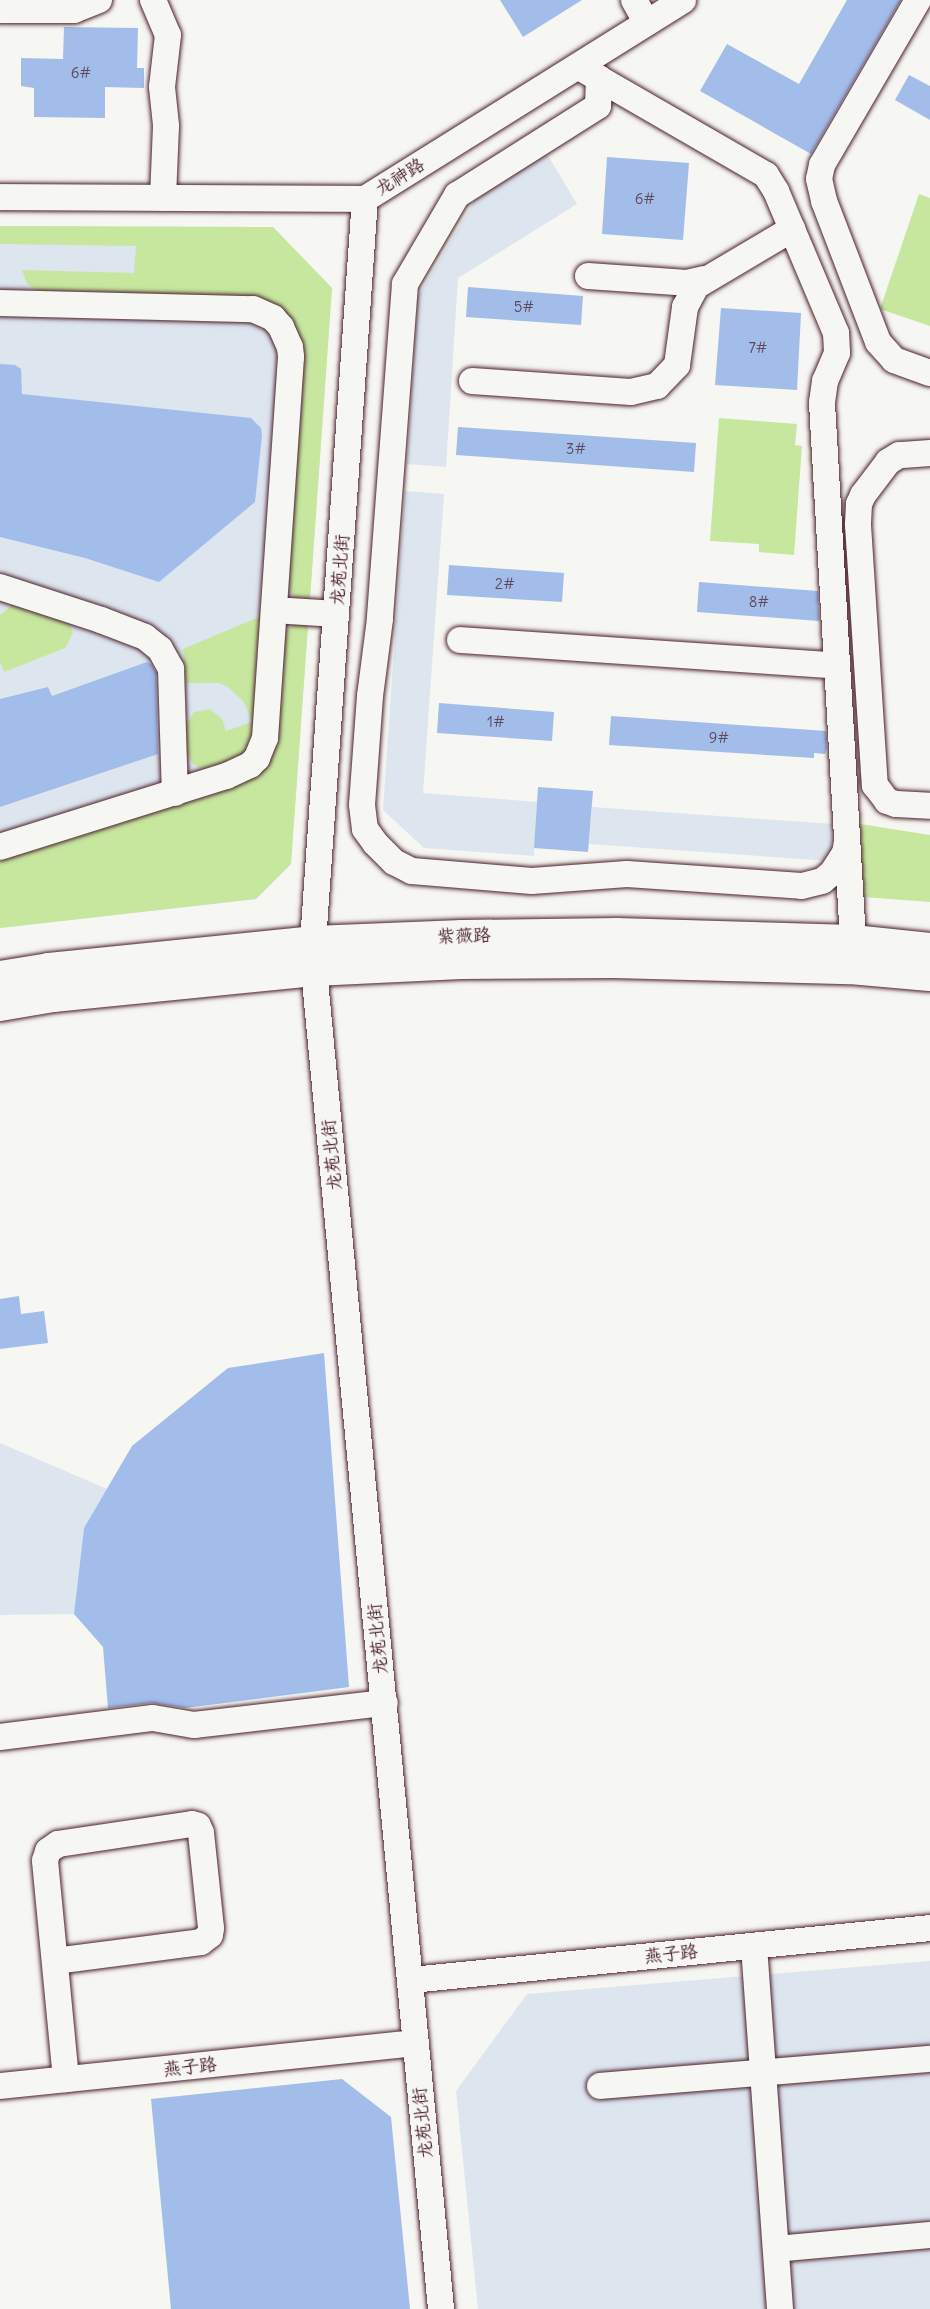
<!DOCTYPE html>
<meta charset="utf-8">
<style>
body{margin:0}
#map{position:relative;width:930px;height:2309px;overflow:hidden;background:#f6f6f2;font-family:Delius,"LXGW WenKai TC",sans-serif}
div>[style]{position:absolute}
.built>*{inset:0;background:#dde5ef}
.green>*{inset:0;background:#c7e79f}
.building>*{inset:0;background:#a2bde9}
.roads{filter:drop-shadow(0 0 2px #4a1f2b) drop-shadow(0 0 2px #4a1f2b)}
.minor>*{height:26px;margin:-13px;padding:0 13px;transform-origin:13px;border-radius:13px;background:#f6f6f2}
.major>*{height:32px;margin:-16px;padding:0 16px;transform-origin:16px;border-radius:16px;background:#f6f6f2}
span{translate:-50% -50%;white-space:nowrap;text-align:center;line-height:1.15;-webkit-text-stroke:5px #f6f6f2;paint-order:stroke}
.number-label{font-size:15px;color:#60465a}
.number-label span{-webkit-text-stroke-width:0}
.street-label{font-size:18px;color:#4a1f2b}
</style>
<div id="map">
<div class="built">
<i style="clip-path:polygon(547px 154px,577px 204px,458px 278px,446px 467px,407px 464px,418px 296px,476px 198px)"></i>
<i style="clip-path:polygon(0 226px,273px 227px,332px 288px,291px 864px,256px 899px,0 928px)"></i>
<i style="clip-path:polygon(405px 491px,444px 494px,423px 793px,537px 802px,534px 856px,424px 848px,383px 810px)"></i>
<i style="clip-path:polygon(592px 807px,833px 824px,830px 861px,589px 844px)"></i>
<i style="clip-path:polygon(0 1443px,107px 1489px,84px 1528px,74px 1614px,0 1615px)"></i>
<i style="clip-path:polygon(930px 1961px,930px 2309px,478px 2309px,456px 2091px,527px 1994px)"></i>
</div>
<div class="green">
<i style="clip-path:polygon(919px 194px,930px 198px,930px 326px,880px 309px)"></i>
<i style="clip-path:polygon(0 226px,273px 227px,332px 288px,310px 599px,295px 598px,286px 588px,300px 357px,262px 299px,244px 296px,38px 291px,27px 284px,22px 270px,134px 273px,136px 246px,0 244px)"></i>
<i style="clip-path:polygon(719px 418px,797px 424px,795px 445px,802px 446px,794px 555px,759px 552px,759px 544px,710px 541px)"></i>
<i style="clip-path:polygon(19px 599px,68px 617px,73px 633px,65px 648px,4px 672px,0 662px,0 615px)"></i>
<i style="clip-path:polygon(264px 615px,254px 741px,240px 760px,205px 771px,193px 764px,186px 750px,186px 725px,194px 712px,210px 709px,222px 719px,226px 731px,252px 722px,244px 702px,228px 687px,219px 683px,186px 683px,183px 649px)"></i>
<i style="clip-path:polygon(297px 623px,308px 626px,291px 864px,256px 899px,0 928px,0 859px,71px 839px,249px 777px,282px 635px,291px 626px)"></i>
<i style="clip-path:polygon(854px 823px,930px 835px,930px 902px,863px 897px)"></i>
</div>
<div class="building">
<i style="clip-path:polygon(500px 0,582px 0,523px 37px)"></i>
<i style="clip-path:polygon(847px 0,901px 0,811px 154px,700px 91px,727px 44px,799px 84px)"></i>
<i style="clip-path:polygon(64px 27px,138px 28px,137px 68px,144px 68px,144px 88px,105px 87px,105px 118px,34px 117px,34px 88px,21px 86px,21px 58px,63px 59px)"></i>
<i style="clip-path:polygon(909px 75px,930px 86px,930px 120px,895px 100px)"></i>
<i style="clip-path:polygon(607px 157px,689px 163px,683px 240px,602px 234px)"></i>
<i style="clip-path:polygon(468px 287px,583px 296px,581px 325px,466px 317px)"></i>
<i style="clip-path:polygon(721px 308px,801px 313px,797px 390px,715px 385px)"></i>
<i style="clip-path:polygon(0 364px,15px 365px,21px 369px,22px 394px,251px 418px,261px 428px,262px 435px,255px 502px,159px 582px,85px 558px,0 537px)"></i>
<i style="clip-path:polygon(458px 427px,696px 443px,694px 472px,456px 455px)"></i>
<i style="clip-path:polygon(449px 565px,564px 573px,562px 602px,447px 595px)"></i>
<i style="clip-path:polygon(699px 582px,818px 591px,819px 621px,697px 612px)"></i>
<i style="clip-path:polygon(147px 662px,151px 664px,156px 673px,158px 754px,0 807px,0 699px,48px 687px,52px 696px)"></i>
<i style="clip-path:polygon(439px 703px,554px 712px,552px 741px,437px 733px)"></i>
<i style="clip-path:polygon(611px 716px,826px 731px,827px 748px,825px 754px,814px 753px,814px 758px,609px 745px)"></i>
<i style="clip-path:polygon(538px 787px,593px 791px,588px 852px,534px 848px)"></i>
<i style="clip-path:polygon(19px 1296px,21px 1314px,44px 1311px,48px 1343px,0 1349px,0 1299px)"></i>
<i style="clip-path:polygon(324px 1353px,349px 1687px,185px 1708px,151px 1703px,108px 1708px,103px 1647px,74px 1614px,84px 1528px,132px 1446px,228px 1368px)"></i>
<i style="clip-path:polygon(342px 2079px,391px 2117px,410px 2309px,171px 2309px,151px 2099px)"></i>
</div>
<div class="roads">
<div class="minor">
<i style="left:153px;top:0;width:38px;rotate:67deg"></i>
<i style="left:168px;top:35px;width:52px;rotate:96.6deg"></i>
<i style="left:162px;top:87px;width:39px;rotate:84deg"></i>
<i style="left:166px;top:126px;width:72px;rotate:92.4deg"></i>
<i style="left:634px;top:0;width:26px;rotate:61deg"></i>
<i style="left:918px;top:0;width:191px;rotate:120.2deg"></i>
<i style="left:822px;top:165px;width:14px;rotate:102deg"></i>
<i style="left:819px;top:179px;width:23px;rotate:77deg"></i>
<i style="left:824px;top:201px;width:151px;rotate:69deg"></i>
<i style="left:878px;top:342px;width:24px;rotate:48deg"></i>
<i style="left:894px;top:360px;width:38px;rotate:20deg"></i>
<i style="left:0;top:10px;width:74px"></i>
<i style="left:74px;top:10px;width:27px;rotate:-22deg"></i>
<i style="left:579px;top:67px;width:216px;rotate:30deg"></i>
<i style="left:766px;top:175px;width:19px;rotate:58deg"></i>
<i style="left:776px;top:191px;width:154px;rotate:67.1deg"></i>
<i style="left:836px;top:333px;width:20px;rotate:87deg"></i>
<i style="left:837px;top:353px;width:30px;rotate:113deg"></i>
<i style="left:825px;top:381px;width:22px;rotate:98deg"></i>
<i style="left:822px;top:403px;width:539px;rotate:86.7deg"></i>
<i style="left:599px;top:78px;width:28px;rotate:92deg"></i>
<i style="left:598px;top:106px;width:167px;rotate:147.7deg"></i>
<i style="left:457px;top:195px;width:103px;rotate:120.3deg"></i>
<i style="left:405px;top:284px;width:336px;rotate:94.3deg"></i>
<i style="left:380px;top:619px;width:78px;rotate:97.4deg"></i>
<i style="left:370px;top:696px;width:109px;rotate:94.2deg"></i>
<i style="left:362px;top:805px;width:24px;rotate:83deg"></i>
<i style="left:365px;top:829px;width:17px;rotate:54deg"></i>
<i style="left:375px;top:843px;width:27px;rotate:45deg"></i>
<i style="left:394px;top:862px;width:20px;rotate:27deg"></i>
<i style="left:412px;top:871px;width:120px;rotate:4.8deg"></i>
<i style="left:532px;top:881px;width:95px;rotate:-4.2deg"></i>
<i style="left:627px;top:874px;width:175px;rotate:3.9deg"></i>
<i style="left:802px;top:886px;width:21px;rotate:-14deg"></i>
<i style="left:822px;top:881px;width:13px;rotate:-39deg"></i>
<i style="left:832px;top:873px;width:24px;rotate:-57deg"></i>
<i style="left:845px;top:853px;width:11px;rotate:-80deg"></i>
<i style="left:0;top:197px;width:365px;rotate:0.3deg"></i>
<i style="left:365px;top:199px;width:375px;rotate:-32deg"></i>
<i style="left:588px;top:276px;width:99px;rotate:4deg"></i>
<i style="left:687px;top:283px;width:18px;rotate:-13deg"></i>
<i style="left:0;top:303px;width:253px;rotate:1.4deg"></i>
<i style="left:253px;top:309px;width:22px;rotate:24deg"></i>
<i style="left:273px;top:318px;width:12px;rotate:48deg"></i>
<i style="left:281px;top:327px;width:22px;rotate:66deg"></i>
<i style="left:290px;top:347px;width:10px;rotate:84deg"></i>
<i style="left:291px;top:357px;width:382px;rotate:93.9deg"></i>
<i style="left:265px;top:738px;width:22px;rotate:112deg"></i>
<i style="left:257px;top:758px;width:10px;rotate:135deg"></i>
<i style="left:250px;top:765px;width:26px;rotate:155deg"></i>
<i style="left:226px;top:776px;width:237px;rotate:162.6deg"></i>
<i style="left:472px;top:381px;width:159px;rotate:4deg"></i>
<i style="left:631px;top:392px;width:27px;rotate:-13deg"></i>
<i style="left:657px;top:386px;width:29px;rotate:-46deg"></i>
<i style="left:677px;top:365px;width:59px;rotate:-82.1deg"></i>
<i style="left:685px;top:307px;width:24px;rotate:-62deg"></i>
<i style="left:696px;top:286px;width:112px;rotate:-30.7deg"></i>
<i style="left:930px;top:453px;width:31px;rotate:176deg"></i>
<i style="left:899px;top:455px;width:13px;rotate:148deg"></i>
<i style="left:888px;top:462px;width:41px;rotate:127.1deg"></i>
<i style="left:863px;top:495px;width:10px;rotate:114deg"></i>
<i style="left:859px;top:504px;width:21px;rotate:93deg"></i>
<i style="left:858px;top:525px;width:261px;rotate:86.3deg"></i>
<i style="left:875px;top:785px;width:20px;rotate:53deg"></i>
<i style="left:887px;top:801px;width:9px;rotate:18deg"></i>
<i style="left:896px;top:804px;width:34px;rotate:3deg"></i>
<i style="left:0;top:587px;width:106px;rotate:18.1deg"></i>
<i style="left:101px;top:620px;width:47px;rotate:21.1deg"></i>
<i style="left:145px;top:637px;width:19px;rotate:39deg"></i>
<i style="left:160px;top:649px;width:23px;rotate:61deg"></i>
<i style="left:171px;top:669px;width:124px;rotate:88.2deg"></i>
<i style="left:274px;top:610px;width:62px;rotate:3.7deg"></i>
<i style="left:460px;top:640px;width:378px;rotate:3.9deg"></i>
<i style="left:313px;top:942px;width:745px;rotate:-86deg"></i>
<i style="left:314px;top:970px;width:1345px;rotate:84.58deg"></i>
<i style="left:0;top:1737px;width:154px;rotate:-7.1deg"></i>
<i style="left:153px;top:1718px;width:42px;rotate:9.7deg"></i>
<i style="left:194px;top:1725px;width:192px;rotate:-6.6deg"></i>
<i style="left:754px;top:1946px;width:364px;rotate:85.9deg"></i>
<i style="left:55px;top:1961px;width:147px;rotate:-7.4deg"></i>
<i style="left:201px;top:1942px;width:11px;rotate:-38deg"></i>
<i style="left:210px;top:1935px;width:7px;rotate:-82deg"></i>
<i style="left:211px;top:1928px;width:96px;rotate:-96deg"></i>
<i style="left:201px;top:1833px;width:8px;rotate:-113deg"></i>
<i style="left:198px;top:1826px;width:6px;rotate:-162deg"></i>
<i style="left:192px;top:1824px;width:135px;rotate:171.5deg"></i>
<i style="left:58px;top:1844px;width:12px;rotate:145deg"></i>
<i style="left:48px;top:1851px;width:10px;rotate:107deg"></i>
<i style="left:45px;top:1861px;width:219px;rotate:84.5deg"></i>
<i style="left:412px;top:1980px;width:521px;rotate:-5.73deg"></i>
<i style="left:0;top:2086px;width:417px;rotate:-5.9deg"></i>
<i style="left:600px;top:2086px;width:331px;rotate:-4.7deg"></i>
<i style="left:776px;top:2249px;width:155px;rotate:-5.2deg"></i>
</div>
<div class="major">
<i style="left:0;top:977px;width:50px;rotate:-9.3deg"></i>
<i style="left:49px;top:969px;width:265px;rotate:-5.8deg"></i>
<i style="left:313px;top:942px;width:149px;rotate:-2.3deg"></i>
<i style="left:462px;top:936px;width:155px;rotate:-0.7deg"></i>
<i style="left:617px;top:934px;width:236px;rotate:1.7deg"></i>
<i style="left:853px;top:941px;width:77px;rotate:5.9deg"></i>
<i style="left:0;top:1005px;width:54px;rotate:-9.6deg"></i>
<i style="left:53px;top:996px;width:262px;rotate:-5.7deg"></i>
<i style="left:314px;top:970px;width:147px;rotate:-2.7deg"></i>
<i style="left:461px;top:963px;width:153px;rotate:-0.4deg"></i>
<i style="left:614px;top:962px;width:236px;rotate:1.5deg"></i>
<i style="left:850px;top:968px;width:80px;rotate:5deg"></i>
</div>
</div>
<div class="number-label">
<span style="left:81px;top:73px">6#</span>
<span style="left:645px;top:199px">6#</span>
<span style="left:524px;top:307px">5#</span>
<span style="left:758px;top:348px">7#</span>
<span style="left:576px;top:449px">3#</span>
<span style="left:505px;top:584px">2#</span>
<span style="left:759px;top:602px">8#</span>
<span style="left:496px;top:722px">1#</span>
<span style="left:719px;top:738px">9#</span>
</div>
<div class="street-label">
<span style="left:400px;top:177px;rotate:-32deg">龙神路</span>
<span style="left:340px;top:570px;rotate:-86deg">龙苑北街</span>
<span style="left:464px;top:936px;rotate:-2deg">紫薇路</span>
<span style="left:332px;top:1155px;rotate:-96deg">龙苑北街</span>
<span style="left:378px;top:1639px;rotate:-96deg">龙苑北街</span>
<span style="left:671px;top:1954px;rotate:-6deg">燕子路</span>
<span style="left:190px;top:2067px;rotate:-6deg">燕子路</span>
<span style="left:423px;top:2123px;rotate:-96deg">龙苑北街</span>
</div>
</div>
